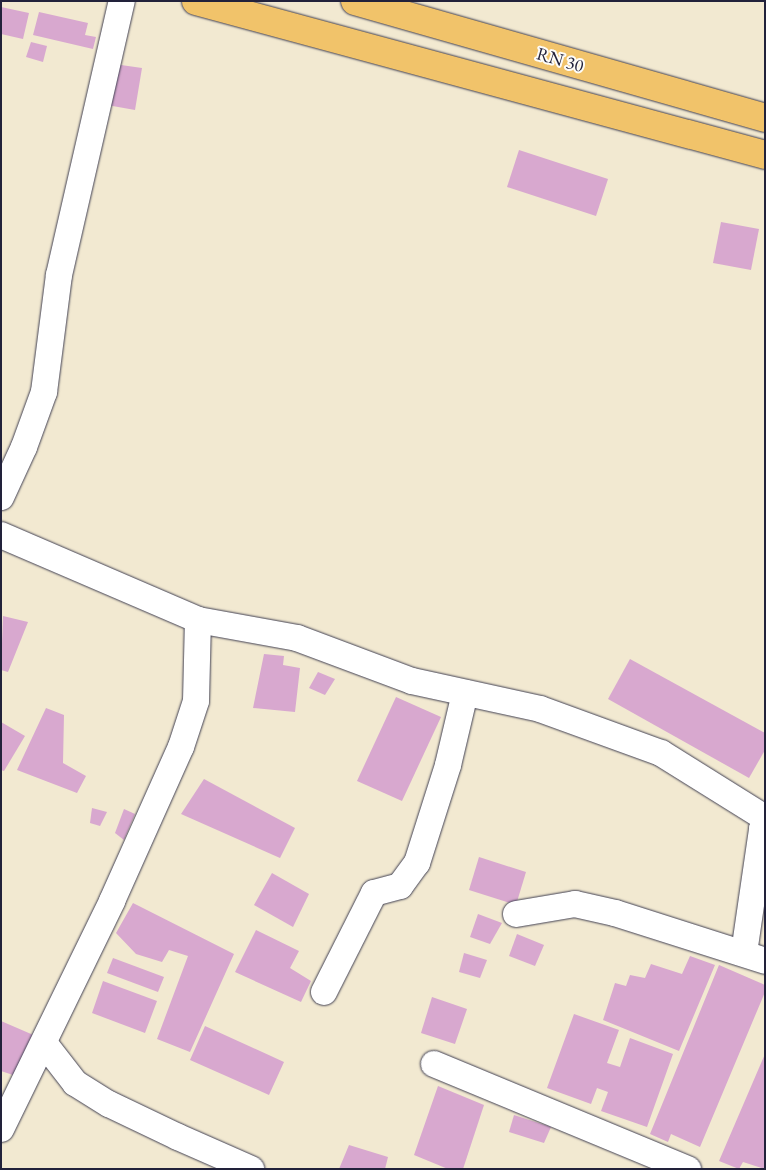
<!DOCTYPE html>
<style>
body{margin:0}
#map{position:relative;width:766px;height:1170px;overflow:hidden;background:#f2e9d1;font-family:"EB Garamond",serif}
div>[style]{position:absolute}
.building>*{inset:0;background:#d8a8cf}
.roads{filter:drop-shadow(0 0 1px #414052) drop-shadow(0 0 1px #414052)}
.street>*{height:26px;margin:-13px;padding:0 13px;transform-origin:13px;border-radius:13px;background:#fff}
.primary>*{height:28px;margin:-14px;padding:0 14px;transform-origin:14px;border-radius:14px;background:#f1c36a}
span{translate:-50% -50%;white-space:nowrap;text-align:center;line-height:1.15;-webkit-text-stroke:4px #fdfcf7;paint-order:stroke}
.street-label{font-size:18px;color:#22223b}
.frame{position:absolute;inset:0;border:2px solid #22223b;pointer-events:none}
</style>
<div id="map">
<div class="building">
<i style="clip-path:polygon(1px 7px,29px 13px,23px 39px,1px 34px)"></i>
<i style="clip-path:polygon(39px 12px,88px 23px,85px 35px,96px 37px,93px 49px,33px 35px)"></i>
<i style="clip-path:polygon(31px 42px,47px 46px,43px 62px,26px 57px)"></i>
<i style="clip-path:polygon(114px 64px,142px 68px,135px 110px,107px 105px)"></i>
<i style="clip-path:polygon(519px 150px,608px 179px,596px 216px,507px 187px)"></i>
<i style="clip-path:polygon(721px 222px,759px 229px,751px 270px,713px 263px)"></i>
<i style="clip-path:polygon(3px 616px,28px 622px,8px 672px,1px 670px)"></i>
<i style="clip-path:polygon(264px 654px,284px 656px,283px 665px,300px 668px,295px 712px,253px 708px)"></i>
<i style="clip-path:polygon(630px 659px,765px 733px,765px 750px,749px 778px,608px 699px)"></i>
<i style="clip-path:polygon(318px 672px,335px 679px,325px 695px,309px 688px)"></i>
<i style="clip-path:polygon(396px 697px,441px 717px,402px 801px,357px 781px)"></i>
<i style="clip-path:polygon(46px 708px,64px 715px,63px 763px,86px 776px,77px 793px,17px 770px)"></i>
<i style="clip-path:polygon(1px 722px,25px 736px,4px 771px,1px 770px)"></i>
<i style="clip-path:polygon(204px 779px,295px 828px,280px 858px,181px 814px)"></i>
<i style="clip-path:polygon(92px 808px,107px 812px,100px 826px,90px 823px)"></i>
<i style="clip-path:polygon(124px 809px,135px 814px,124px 840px,115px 833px)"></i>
<i style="clip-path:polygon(479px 857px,526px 872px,516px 905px,469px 890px)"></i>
<i style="clip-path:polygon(272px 873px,309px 894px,293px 927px,254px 905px)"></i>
<i style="clip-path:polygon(133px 903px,234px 954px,190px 1052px,157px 1039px,188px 956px,169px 950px,162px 962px,136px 954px,116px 933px)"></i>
<i style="clip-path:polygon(478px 914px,502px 923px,490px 944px,470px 937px)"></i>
<i style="clip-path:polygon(256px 930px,299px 951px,290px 968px,311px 981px,301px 1002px,235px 972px)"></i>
<i style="clip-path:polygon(517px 934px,544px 945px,535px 966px,509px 956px)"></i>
<i style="clip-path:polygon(464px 953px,487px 960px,480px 978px,459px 972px)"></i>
<i style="clip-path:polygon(690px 956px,715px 965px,679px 1051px,603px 1020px,615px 983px,626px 986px,630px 975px,645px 978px,651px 964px,682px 974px)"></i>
<i style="clip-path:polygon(113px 958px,164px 977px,158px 992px,107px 973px)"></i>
<i style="clip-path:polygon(719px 965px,765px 985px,765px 992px,700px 1147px,671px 1134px,668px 1142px,650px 1134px)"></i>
<i style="clip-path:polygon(103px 981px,157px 1001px,145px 1033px,92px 1013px)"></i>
<i style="clip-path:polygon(432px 997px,467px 1009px,455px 1044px,421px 1033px)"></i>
<i style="clip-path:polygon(574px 1014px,619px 1030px,607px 1063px,620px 1067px,630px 1038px,673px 1054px,647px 1127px,601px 1111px,608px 1092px,597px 1088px,591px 1104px,547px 1088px)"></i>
<i style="clip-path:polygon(1px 1021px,38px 1037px,16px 1076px,1px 1071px)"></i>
<i style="clip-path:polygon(205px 1026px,284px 1062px,269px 1095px,190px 1060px)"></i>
<i style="clip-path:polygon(765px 1054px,765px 1169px,743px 1162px,739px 1169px,719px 1161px)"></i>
<i style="clip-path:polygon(438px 1086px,484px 1105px,463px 1169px,448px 1169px,414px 1155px)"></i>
<i style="clip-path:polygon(514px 1115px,551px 1127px,544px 1143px,509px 1132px)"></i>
<i style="clip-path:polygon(349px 1145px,388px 1157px,385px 1169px,339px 1169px)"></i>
</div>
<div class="roads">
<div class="street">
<i style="left:1px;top:497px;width:55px;rotate:-65.3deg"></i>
<i style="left:24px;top:447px;width:59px;rotate:-70deg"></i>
<i style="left:44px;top:392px;width:118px;rotate:-82.7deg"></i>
<i style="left:59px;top:275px;width:281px;rotate:-77.1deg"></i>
<i style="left:1px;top:535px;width:215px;rotate:23.3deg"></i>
<i style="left:198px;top:620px;width:101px;rotate:10.3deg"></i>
<i style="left:297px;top:638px;width:123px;rotate:20.5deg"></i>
<i style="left:412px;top:681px;width:131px;rotate:12.3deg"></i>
<i style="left:540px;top:709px;width:129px;rotate:20deg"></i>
<i style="left:661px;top:753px;width:123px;rotate:32deg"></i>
<i style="left:516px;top:914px;width:60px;rotate:-9.6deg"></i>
<i style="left:575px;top:904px;width:41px;rotate:12.7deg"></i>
<i style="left:615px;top:913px;width:157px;rotate:17.7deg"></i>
<i style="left:744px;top:953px;width:125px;rotate:-81.7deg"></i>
<i style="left:762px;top:829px;width:6px;rotate:-59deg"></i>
<i style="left:324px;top:992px;width:111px;rotate:-63.2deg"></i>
<i style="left:374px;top:893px;width:27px;rotate:-15deg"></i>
<i style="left:400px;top:886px;width:29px;rotate:-54deg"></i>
<i style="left:417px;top:863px;width:103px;rotate:-72.4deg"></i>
<i style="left:448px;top:765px;width:74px;rotate:-76.7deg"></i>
<i style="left:44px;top:1043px;width:51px;rotate:52.2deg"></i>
<i style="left:75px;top:1083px;width:40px;rotate:32deg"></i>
<i style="left:109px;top:1104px;width:76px;rotate:25.6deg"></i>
<i style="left:178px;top:1137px;width:80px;rotate:23.7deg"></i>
<i style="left:434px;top:1064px;width:275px;rotate:22.5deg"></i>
<i style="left:1px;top:1129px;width:254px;rotate:-64deg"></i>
<i style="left:112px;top:901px;width:169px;rotate:-65.9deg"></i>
<i style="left:181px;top:747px;width:48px;rotate:-71.9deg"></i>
<i style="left:196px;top:701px;width:81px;rotate:-88.6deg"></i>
</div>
<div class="primary">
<i style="left:196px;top:1px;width:589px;rotate:15.14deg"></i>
<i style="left:355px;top:1px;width:426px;rotate:15.9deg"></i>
</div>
</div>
<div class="street-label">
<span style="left:560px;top:60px;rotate:16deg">RN 30</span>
</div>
<div class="frame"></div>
</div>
